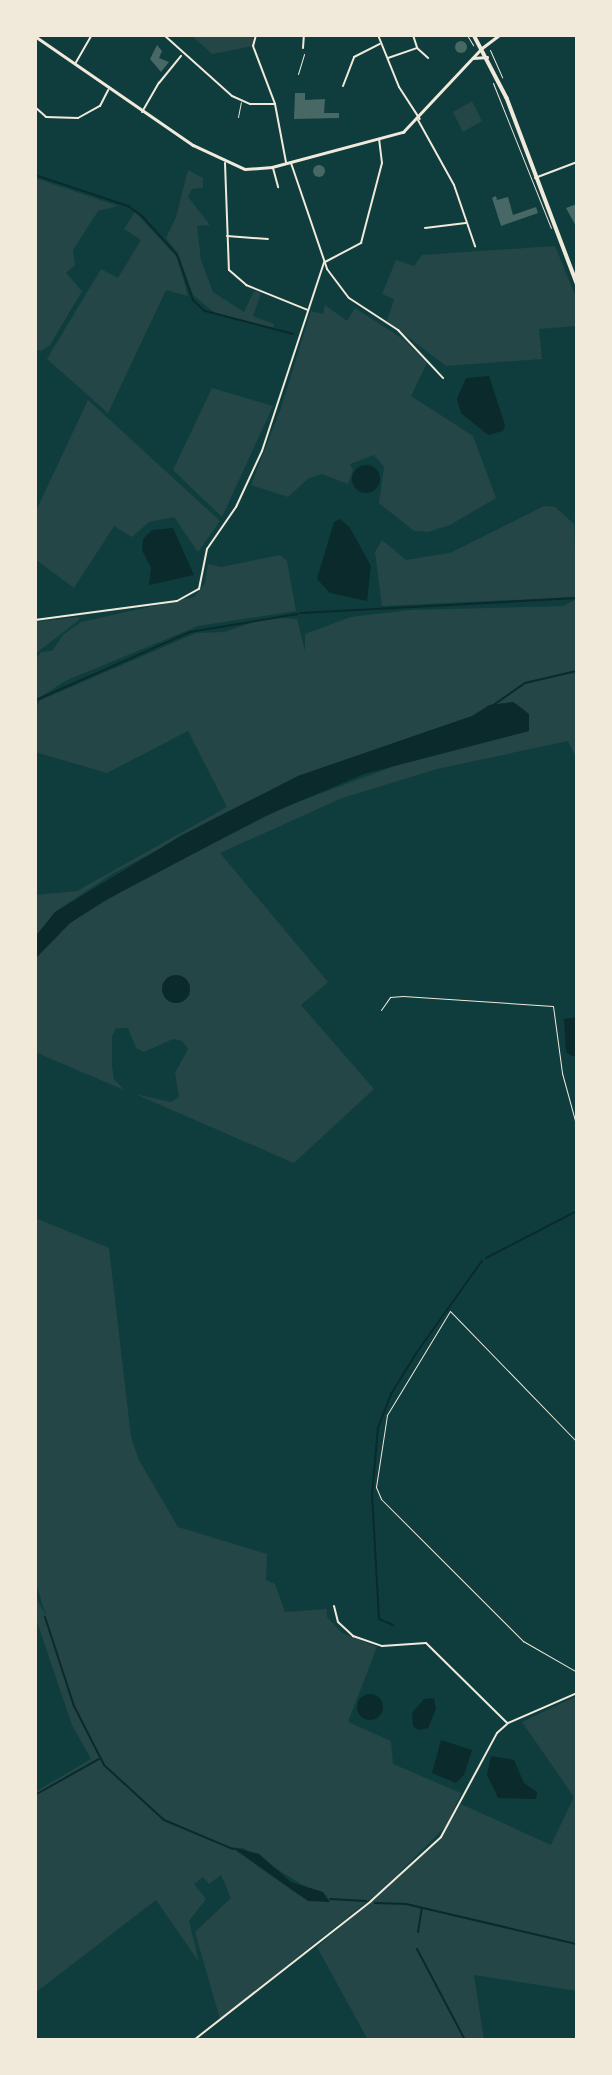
<!DOCTYPE html>
<style>
body{margin:0}
#map{position:relative;width:612px;height:2075px;overflow:hidden;background:#0f3d3e;font-family:Inter,sans-serif}
div>[style]{position:absolute}
.green>*{inset:0;background:#244646}
.water>*{inset:0;background:#0a2a2b}
.round{border-radius:50%}
.stream>*{height:2px;margin:-1px;padding:0 1px;transform-origin:1px;border-radius:1px;background:#0a2a2b}
.building>*{inset:0;background:#486865}
.path>*{height:1px;margin:-0.5px;padding:0 0.5px;transform-origin:0.5px;border-radius:0.5px;background:#f1e9da}
.service>*{height:1px;margin:-0.5px;padding:0 0.5px;transform-origin:0.5px;border-radius:0.5px;background:#f1e9da}
.minor>*{height:2px;margin:-1px;padding:0 1px;transform-origin:1px;border-radius:1px;background:#f1e9da}
.tertiary>*{height:2.5px;margin:-1.25px;padding:0 1.25px;transform-origin:1.25px;border-radius:1.25px;background:#f1e9da}
.secondary>*{height:2.5px;margin:-1.25px;padding:0 1.25px;transform-origin:1.25px;border-radius:1.25px;background:#f1e9da}
.primary>*{height:3.5px;margin:-1.75px;padding:0 1.75px;transform-origin:1.75px;border-radius:1.75px;background:#f1e9da}
span{translate:-50% -50%;white-space:nowrap;text-align:center;line-height:1.15;-webkit-text-stroke:7px #f1e9da;paint-order:stroke}
.frame{position:absolute;inset:0;border:37px solid #f1e9da;pointer-events:none}
</style>
<div id="map">
<div class="green">
<i style="clip-path:polygon(191px 35px,253px 35px,253px 46px,212px 54px)"></i>
<i style="clip-path:polygon(472px 101px,482px 121px,463px 132px,453px 112px)"></i>
<i style="clip-path:polygon(188px 170px,203px 178px,203px 188px,192px 189px,188px 197px,210px 225px,197px 226px,201px 260px,213px 292px,244px 312px,254px 291px,261px 293px,253px 316px,274px 324px,273px 328px,215px 313px,193px 295px,178px 253px,166px 238px,176px 217px)"></i>
<i style="clip-path:polygon(35px 178px,118px 206px,98px 211px,73px 250px,75px 265px,66px 273px,82px 291px,50px 345px,41px 351px,35px 349px)"></i>
<i style="clip-path:polygon(135px 212px,177px 257px,188px 296px,166px 290px,108px 413px,47px 359px,101px 269px,118px 278px,141px 240px,124px 229px)"></i>
<i style="clip-path:polygon(555px 246px,577px 300px,577px 326px,539px 329px,542px 359px,446px 366px,387px 321px,394px 299px,382px 294px,396px 260px,414px 266px,422px 255px)"></i>
<i style="clip-path:polygon(325px 305px,347px 321px,355px 308px,403px 339px,427px 363px,411px 396px,473px 436px,496px 498px,450px 525px,428px 532px,414px 531px,379px 503px,384px 467px,374px 455px,350px 464px,353px 470px,348px 484px,322px 474px,309px 478px,288px 497px,251px 485px,281px 408px,311px 311px,323px 314px)"></i>
<i style="clip-path:polygon(212px 388px,273px 406px,222px 517px,173px 470px)"></i>
<i style="clip-path:polygon(88px 400px,220px 521px,198px 552px,174px 517px,149px 522px,132px 537px,114px 526px,74px 588px,35px 559px,35px 513px)"></i>
<i style="clip-path:polygon(544px 506px,555px 507px,574px 524px,577px 597px,382px 606px,375px 552px,382px 540px,406px 560px,450px 553px)"></i>
<i style="clip-path:polygon(280px 555px,287px 561px,296px 611px,198px 626px,65px 681px,36px 700px,35px 659px,41px 652px,52px 651px,63px 635px,81px 622px,194px 597px,205px 583px,208px 564px,221px 567px)"></i>
<i style="clip-path:polygon(evenodd,577px 599px,577px 759px,568px 741px,437px 769px,342px 798px,220px 853px,328px 982px,301px 1005px,374px 1089px,294px 1163px,135px 1094px,171px 1102px,179px 1097px,175px 1073px,188px 1049px,182px 1041px,173px 1039px,144px 1052px,136px 1048px,128px 1028px,116px 1028px,112px 1036px,112px 1066px,114px 1079px,124px 1090px,35px 1052px,35px 959px,70px 923px,133px 884px,287px 806px,427px 754px,522px 733px,525px 710px,513px 702px,489px 705px,472px 716px,298px 776px,112px 874px,55px 912px,35px 937px,35px 895px,77px 891px,227px 807px,188px 731px,107px 773px,35px 752px,35px 707px,41px 700px,196px 633px,224px 632px,269px 617px,297px 619px,305px 651px,305px 634px,351px 617px,410px 610px,563px 606px,577px 599px,179px 976px,190px 995px,178px 1002px,163px 982px,179px 976px)"></i>
<i style="clip-path:polygon(79px 617px,79px 620px,35px 654px,35px 622px)"></i>
<i style="clip-path:polygon(evenodd,35px 1218px,109px 1248px,131px 1437px,139px 1460px,178px 1527px,267px 1554px,266px 1580px,275px 1584px,285px 1612px,327px 1609px,327px 1617px,342px 1633px,377px 1647px,348px 1722px,391px 1741px,393px 1764px,461px 1793px,447px 1825px,384px 1888px,220px 2019px,195px 1932px,231px 1898px,221px 1875px,209px 1884px,203px 1877px,194px 1884px,206px 1899px,189px 1921px,199px 1962px,156px 1900px,35px 1993px,35px 1792px,91px 1759px,72px 1725px,35px 1616px,35px 1596px,46px 1616px,35px 1580px,35px 1218px,232px 1848px,243px 1848px,306px 1887px,300px 1896px,232px 1848px)"></i>
<i style="clip-path:polygon(577px 1696px,577px 1991px,474px 1975px,484px 2040px,368px 2040px,317px 1947px,439px 1841px,461px 1804px,551px 1845px,574px 1797px,522px 1722px)"></i>
</div>
<div class="water">
<i style="clip-path:polygon(489px 376px,505px 425px,503px 431px,488px 435px,461px 413px,457px 399px,466px 378px)"></i>
<i class="round" style="left:352px;top:465px;width:28px;height:28px"></i>
<i style="clip-path:polygon(340px 519px,350px 528px,371px 566px,367px 601px,330px 593px,317px 579px,334px 522px)"></i>
<i style="clip-path:polygon(173px 528px,194px 575px,149px 585px,151px 568px,142px 550px,143px 539px,152px 530px)"></i>
<i style="clip-path:polygon(513px 702px,529px 714px,529px 731px,364px 774px,265px 816px,104px 901px,70px 923px,35px 959px,35px 937px,55px 912px,182px 835px,298px 776px,472px 716px,490px 705px)"></i>
<i class="round" style="left:162px;top:975px;width:28px;height:28px"></i>
<i style="clip-path:polygon(577px 1017px,577px 1056px,572px 1056px,566px 1052px,564px 1019px)"></i>
<i class="round" style="left:357px;top:1694px;width:26px;height:26px"></i>
<i style="clip-path:polygon(434px 1698px,436px 1709px,428px 1728px,418px 1730px,413px 1726px,412px 1713px,424px 1699px)"></i>
<i style="clip-path:polygon(441px 1740px,472px 1750px,464px 1775px,456px 1783px,432px 1773px)"></i>
<i style="clip-path:polygon(491px 1756px,514px 1760px,524px 1783px,537px 1792px,536px 1799px,498px 1798px,487px 1775px)"></i>
<i style="clip-path:polygon(232px 1847px,259px 1854px,291px 1882px,323px 1892px,330px 1902px,308px 1901px)"></i>
</div>
<div class="stream">
<i style="left:35px;top:175px;width:98px;rotate:18.4deg"></i>
<i style="left:128px;top:206px;width:17px;rotate:36deg"></i>
<i style="left:142px;top:216px;width:52px;rotate:48.1deg"></i>
<i style="left:177px;top:255px;width:48px;rotate:70.4deg"></i>
<i style="left:193px;top:300px;width:16px;rotate:43deg"></i>
<i style="left:205px;top:311px;width:91px;rotate:14.6deg"></i>
<i style="left:300px;top:613px;width:277px;rotate:-3.1deg"></i>
<i style="left:36px;top:700px;width:168px;rotate:-23.8deg"></i>
<i style="left:190px;top:632px;width:109px;rotate:-9.5deg"></i>
<i style="left:492px;top:706px;width:40px;rotate:-34.9deg"></i>
<i style="left:525px;top:683px;width:53px;rotate:-13deg"></i>
<i style="left:486px;top:1258px;width:102px;rotate:-27.3deg"></i>
<i style="left:45px;top:1617px;width:94px;rotate:72deg"></i>
<i style="left:74px;top:1706px;width:66px;rotate:63deg"></i>
<i style="left:104px;top:1765px;width:81px;rotate:42.5deg"></i>
<i style="left:164px;top:1820px;width:75px;rotate:22.8deg"></i>
<i style="left:393px;top:1625px;width:15px;rotate:-157deg"></i>
<i style="left:379px;top:1619px;width:124px;rotate:-93.2deg"></i>
<i style="left:372px;top:1495px;width:67px;rotate:-84.9deg"></i>
<i style="left:378px;top:1428px;width:36px;rotate:-69deg"></i>
<i style="left:391px;top:1394px;width:49px;rotate:-58.2deg"></i>
<i style="left:417px;top:1352px;width:112px;rotate:-54.5deg"></i>
<i style="left:35px;top:1795px;width:73px;rotate:-29.4deg"></i>
<i style="left:330px;top:1899px;width:36px;rotate:3deg"></i>
<i style="left:375px;top:1903px;width:31px;rotate:2deg"></i>
<i style="left:406px;top:1904px;width:176px;rotate:13.2deg"></i>
<i style="left:418px;top:1932px;width:24px;rotate:-81deg"></i>
<i style="left:417px;top:1949px;width:103px;rotate:62.2deg"></i>
</div>
<div class="building">
<i class="round" style="left:455px;top:41px;width:12px;height:12px"></i>
<i style="clip-path:polygon(157px 45px,162px 51px,159px 58px,169px 62px,161px 72px,150px 59px)"></i>
<i style="clip-path:polygon(295px 93px,305px 93px,305px 100px,325px 99px,324px 113px,339px 113px,339px 118px,294px 119px)"></i>
<i class="round" style="left:313px;top:165px;width:12px;height:12px"></i>
<i style="clip-path:polygon(496px 196px,497px 200px,508px 197px,513px 215px,536px 207px,538px 213px,501px 226px,492px 198px)"></i>
<i style="clip-path:polygon(577px 204px,577px 228px,566px 208px)"></i>
</div>
<div class="path">
<i style="left:467px;top:35px;width:12px;rotate:59deg"></i>
<i style="left:480px;top:35px;width:7px"></i>
<i style="left:490px;top:50px;width:30px;rotate:66deg"></i>
<i style="left:298px;top:74px;width:21px;rotate:-73deg"></i>
<i style="left:493px;top:83px;width:156px;rotate:68.2deg"></i>
<i style="left:575px;top:288px;width:5px;rotate:68deg"></i>
<i style="left:381px;top:1010px;width:16px;rotate:-55deg"></i>
<i style="left:390px;top:997px;width:13px;rotate:-4deg"></i>
<i style="left:403px;top:996px;width:150px;rotate:3.8deg"></i>
<i style="left:553px;top:1006px;width:68px;rotate:82.3deg"></i>
<i style="left:562px;top:1073px;width:57px;rotate:74.7deg"></i>
<i style="left:577px;top:1442px;width:182px;rotate:-134.1deg"></i>
<i style="left:450px;top:1311px;width:122px;rotate:121.2deg"></i>
<i style="left:387px;top:1415px;width:73px;rotate:98.7deg"></i>
<i style="left:376px;top:1487px;width:13px;rotate:67deg"></i>
<i style="left:381px;top:1499px;width:201px;rotate:45deg"></i>
<i style="left:523px;top:1641px;width:62px;rotate:29.9deg"></i>
</div>
<div class="service">
<i style="left:238px;top:117px;width:15px;rotate:-79deg"></i>
</div>
<div class="minor">
<i style="left:164px;top:35px;width:91px;rotate:41.9deg"></i>
<i style="left:232px;top:96px;width:20px;rotate:24deg"></i>
<i style="left:250px;top:104px;width:25px"></i>
<i style="left:256px;top:35px;width:11px;rotate:105deg"></i>
<i style="left:253px;top:46px;width:62px;rotate:69.2deg"></i>
<i style="left:275px;top:104px;width:59px;rotate:79.3deg"></i>
<i style="left:378px;top:35px;width:56px;rotate:68deg"></i>
<i style="left:399px;top:87px;width:38px;rotate:57deg"></i>
<i style="left:413px;top:35px;width:13px;rotate:72deg"></i>
<i style="left:303px;top:48px;width:13px;rotate:-86deg"></i>
<i style="left:388px;top:58px;width:31px;rotate:-19deg"></i>
<i style="left:417px;top:48px;width:15px;rotate:42deg"></i>
<i style="left:75px;top:64px;width:34px;rotate:-60deg"></i>
<i style="left:343px;top:86px;width:31px;rotate:-69deg"></i>
<i style="left:354px;top:57px;width:29px;rotate:-27deg"></i>
<i style="left:35px;top:107px;width:15px;rotate:42deg"></i>
<i style="left:46px;top:117px;width:32px;rotate:2deg"></i>
<i style="left:78px;top:118px;width:25px;rotate:-29deg"></i>
<i style="left:100px;top:106px;width:18px;rotate:-63deg"></i>
<i style="left:142px;top:112px;width:34px;rotate:-60deg"></i>
<i style="left:159px;top:83px;width:35px;rotate:-51deg"></i>
<i style="left:418px;top:120px;width:74px;rotate:61deg"></i>
<i style="left:454px;top:185px;width:65px;rotate:71deg"></i>
<i style="left:225px;top:163px;width:107px;rotate:87.9deg"></i>
<i style="left:229px;top:270px;width:23px;rotate:41deg"></i>
<i style="left:246px;top:285px;width:67px;rotate:22deg"></i>
<i style="left:291px;top:163px;width:112px;rotate:71.2deg"></i>
<i style="left:327px;top:269px;width:36px;rotate:53deg"></i>
<i style="left:349px;top:298px;width:59px;rotate:33.1deg"></i>
<i style="left:398px;top:330px;width:66px;rotate:46.8deg"></i>
<i style="left:273px;top:168px;width:20px;rotate:75deg"></i>
<i style="left:535px;top:178px;width:45px;rotate:-20.9deg"></i>
<i style="left:425px;top:228px;width:41px;rotate:-7deg"></i>
<i style="left:227px;top:236px;width:41px;rotate:4.2deg"></i>
<i style="left:325px;top:262px;width:41px;rotate:-27.8deg"></i>
<i style="left:361px;top:243px;width:83px;rotate:-75.3deg"></i>
<i style="left:382px;top:163px;width:24px;rotate:-97deg"></i>
<i style="left:35px;top:620px;width:143px;rotate:-7.6deg"></i>
<i style="left:177px;top:601px;width:25px;rotate:-29deg"></i>
<i style="left:199px;top:589px;width:41px;rotate:-78.7deg"></i>
<i style="left:207px;top:549px;width:51px;rotate:-55.4deg"></i>
<i style="left:236px;top:507px;width:62px;rotate:-65.1deg"></i>
<i style="left:262px;top:451px;width:199px;rotate:-71.8deg"></i>
<i style="left:334px;top:1606px;width:16px;rotate:76deg"></i>
<i style="left:338px;top:1622px;width:21px;rotate:43deg"></i>
<i style="left:353px;top:1636px;width:31px;rotate:19deg"></i>
<i style="left:382px;top:1646px;width:44px;rotate:-3.9deg"></i>
<i style="left:426px;top:1643px;width:114px;rotate:44.6deg"></i>
<i style="left:194px;top:2040px;width:225px;rotate:-38.1deg"></i>
<i style="left:371px;top:1901px;width:95px;rotate:-42.4deg"></i>
<i style="left:441px;top:1837px;width:118px;rotate:-61.7deg"></i>
<i style="left:497px;top:1733px;width:15px;rotate:-42deg"></i>
<i style="left:508px;top:1723px;width:75px;rotate:-23.5deg"></i>
</div>
<div class="tertiary">
<i style="left:35px;top:36px;width:192px;rotate:34.6deg"></i>
<i style="left:193px;top:145px;width:57px;rotate:24.8deg"></i>
<i style="left:245px;top:169px;width:27px;rotate:-4deg"></i>
<i style="left:272px;top:167px;width:136px;rotate:-15deg"></i>
<i style="left:403px;top:132px;width:115px;rotate:-46.8deg"></i>
<i style="left:473px;top:58px;width:14px;rotate:-4deg"></i>
</div>
<div class="secondary">
<i style="left:482px;top:48px;width:21px;rotate:-37deg"></i>
</div>
<div class="primary">
<i style="left:474px;top:35px;width:71px;rotate:62.4deg"></i>
<i style="left:507px;top:98px;width:198px;rotate:69.3deg"></i>
</div>
<div class="frame"></div>
</div>
